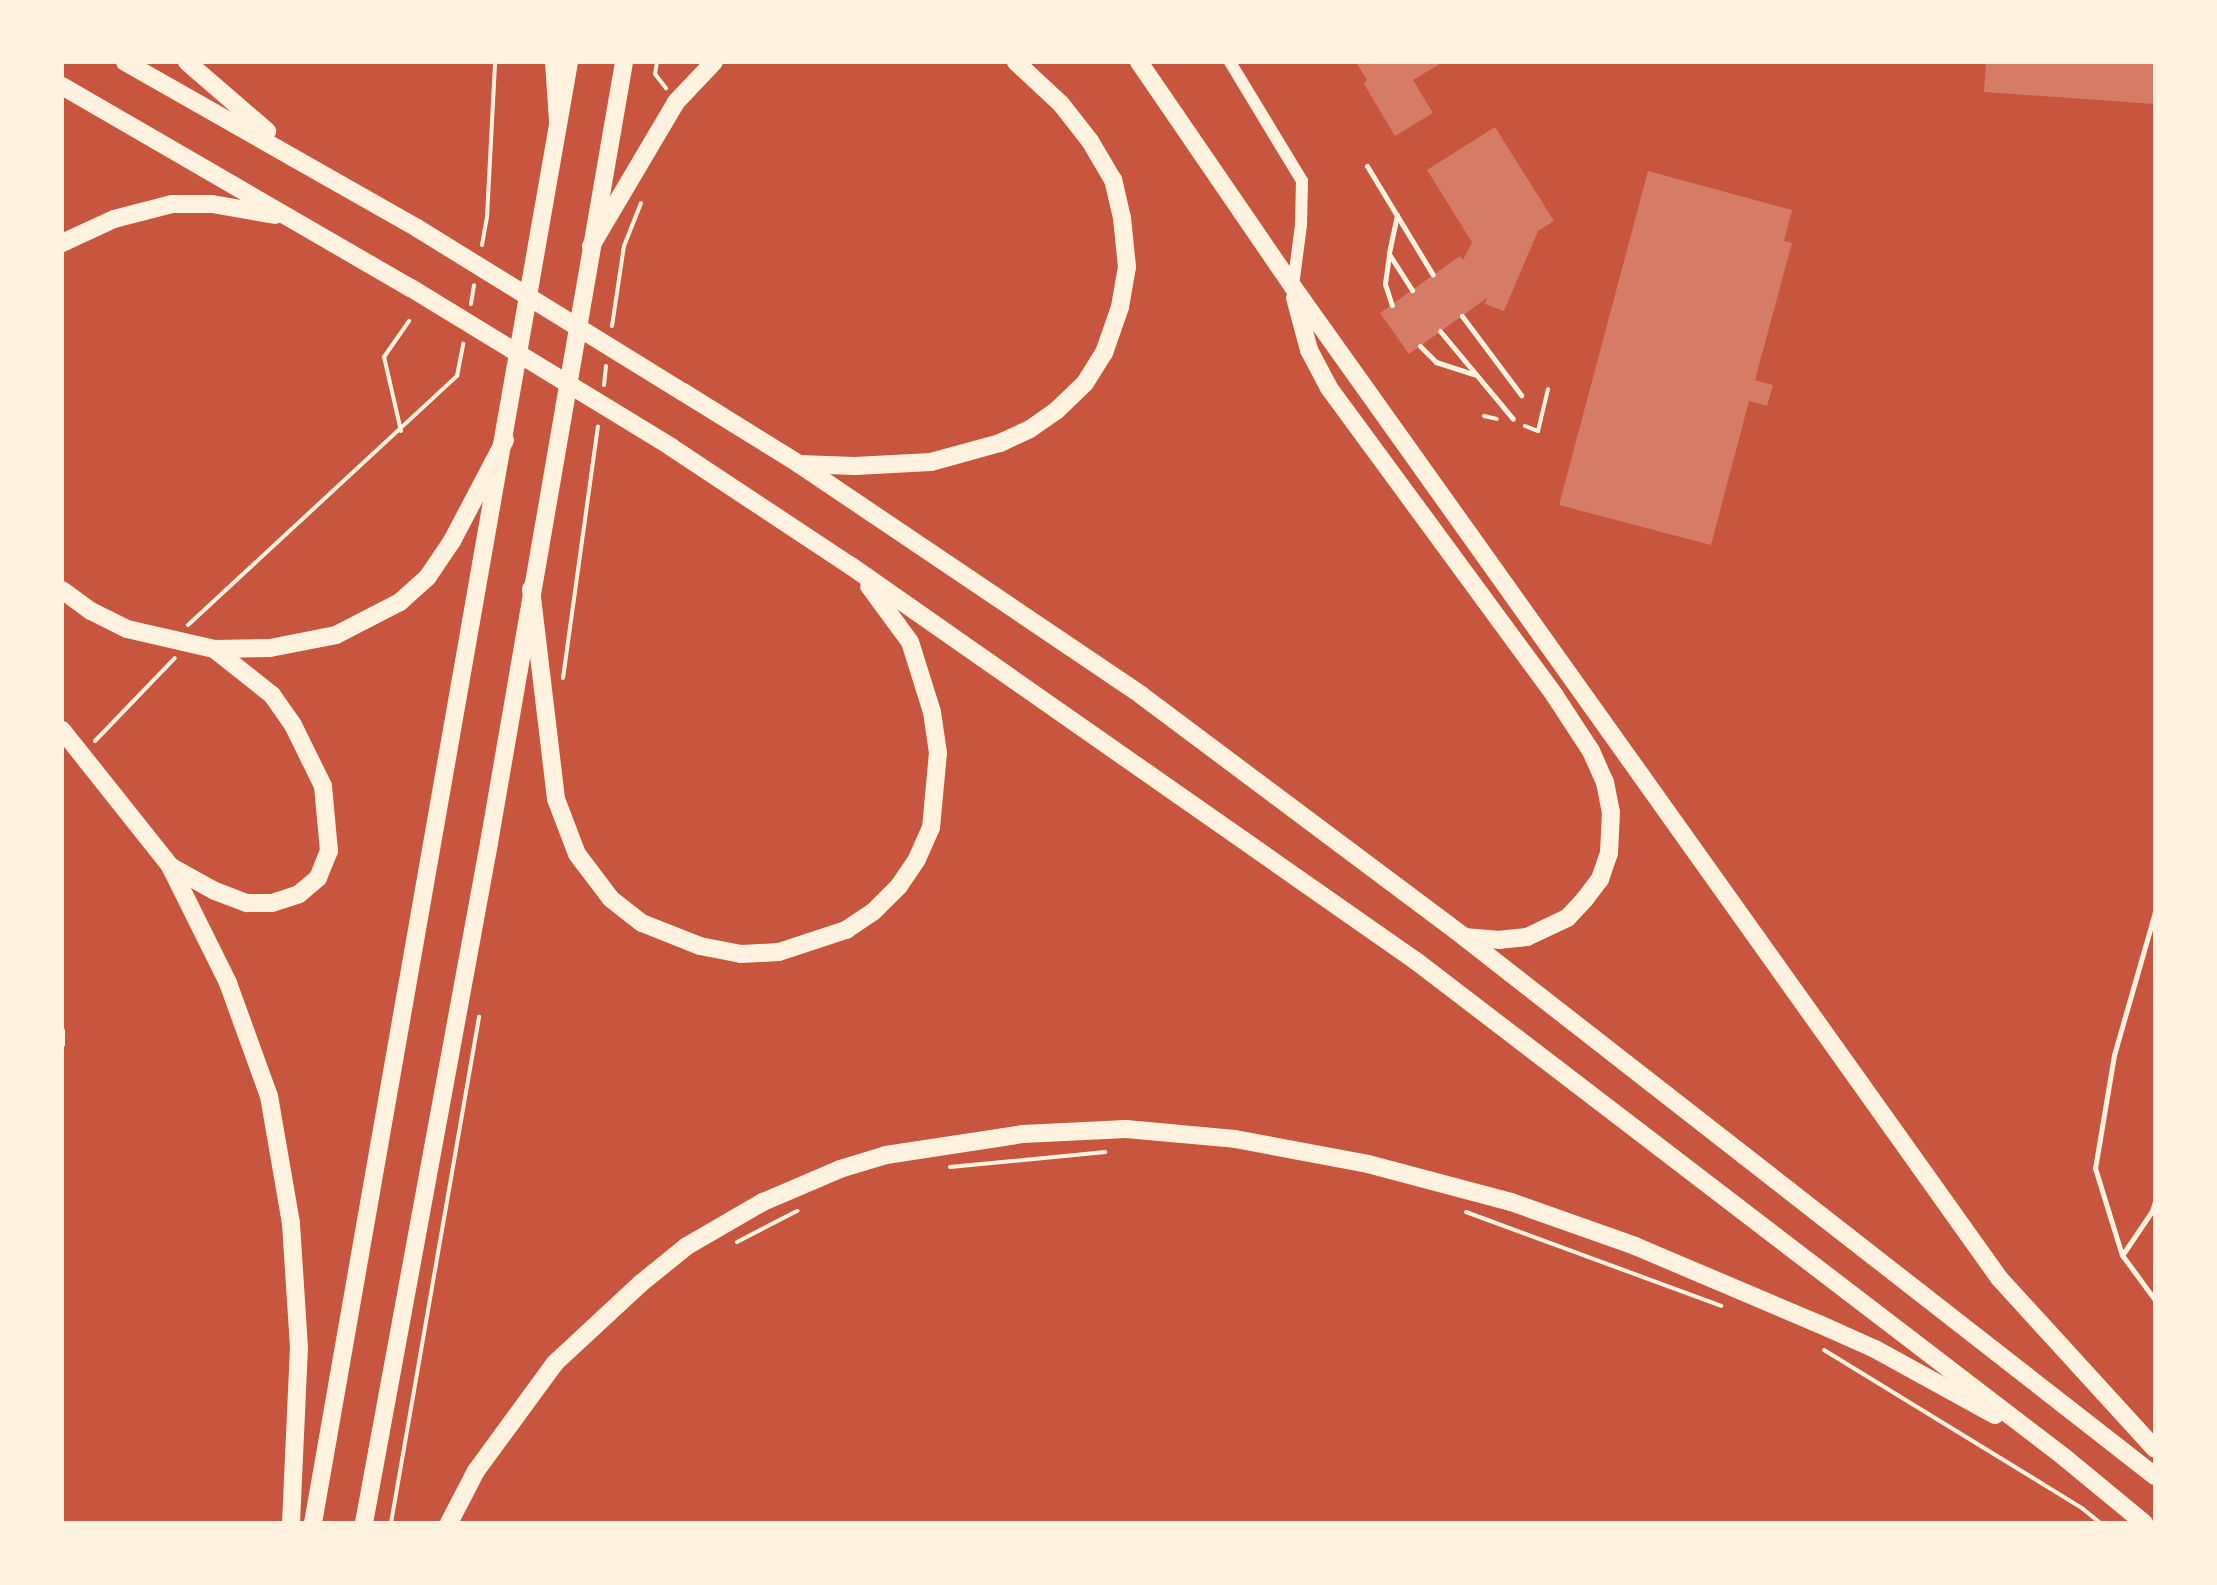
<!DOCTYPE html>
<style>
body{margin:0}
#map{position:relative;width:2217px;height:1585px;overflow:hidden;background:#c8553d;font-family:Rubik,sans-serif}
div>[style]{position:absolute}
.building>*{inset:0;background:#d67c66}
.path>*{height:4px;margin:-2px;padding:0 2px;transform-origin:2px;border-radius:2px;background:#fff3e0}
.service>*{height:5px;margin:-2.5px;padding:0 2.5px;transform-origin:2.5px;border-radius:2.5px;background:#fff3e0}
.tertiary>*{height:12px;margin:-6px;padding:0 6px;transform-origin:6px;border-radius:6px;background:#fff3e0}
.trunk>*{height:18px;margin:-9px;padding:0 9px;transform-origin:9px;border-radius:9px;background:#fff3e0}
.motorway>*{height:18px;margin:-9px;padding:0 9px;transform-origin:9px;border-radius:9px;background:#fff3e0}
span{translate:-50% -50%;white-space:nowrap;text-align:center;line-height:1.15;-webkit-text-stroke:6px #fff3e0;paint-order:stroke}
.frame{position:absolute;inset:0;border:64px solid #fff3e0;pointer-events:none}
</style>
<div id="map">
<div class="building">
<i style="clip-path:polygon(1356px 62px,1443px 62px,1413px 80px,1433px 113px,1395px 136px,1364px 84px,1367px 80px)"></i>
<i style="clip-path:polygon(1986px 62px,2155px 62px,2155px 104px,1984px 92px)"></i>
<i style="clip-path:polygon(1495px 127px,1554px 221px,1538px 231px,1504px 311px,1485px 304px,1487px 298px,1409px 354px,1380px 313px,1460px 256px,1463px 260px,1472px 242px,1427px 170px)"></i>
<i style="clip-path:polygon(1648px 171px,1792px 210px,1784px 241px,1792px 243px,1755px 380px,1773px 385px,1767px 406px,1749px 401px,1711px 545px,1559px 505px)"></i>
</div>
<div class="path">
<i style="left:657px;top:62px;width:12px;rotate:99deg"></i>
<i style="left:655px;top:74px;width:18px;rotate:52deg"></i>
<i style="left:482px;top:245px;width:28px;rotate:-80deg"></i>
<i style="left:487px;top:217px;width:155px;rotate:-87deg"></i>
<i style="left:471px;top:304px;width:19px;rotate:-81deg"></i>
<i style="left:612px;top:326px;width:81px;rotate:-81.5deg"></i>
<i style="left:624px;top:246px;width:46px;rotate:-68.4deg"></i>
<i style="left:604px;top:385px;width:19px;rotate:-84deg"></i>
<i style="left:1484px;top:416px;width:13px;rotate:13deg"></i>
<i style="left:1525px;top:426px;width:14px;rotate:21deg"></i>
<i style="left:1538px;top:431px;width:43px;rotate:-76.6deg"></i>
<i style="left:401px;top:431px;width:76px;rotate:-102.9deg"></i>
<i style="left:384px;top:357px;width:44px;rotate:-55.2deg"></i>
<i style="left:188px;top:625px;width:367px;rotate:-42.8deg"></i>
<i style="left:457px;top:376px;width:33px;rotate:-79deg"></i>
<i style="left:563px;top:678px;width:254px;rotate:-82.1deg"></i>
<i style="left:95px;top:741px;width:115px;rotate:-46.1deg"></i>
<i style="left:950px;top:1167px;width:156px;rotate:-5.5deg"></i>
<i style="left:1466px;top:1212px;width:272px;rotate:20.2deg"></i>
<i style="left:737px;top:1242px;width:68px;rotate:-27.3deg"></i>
<i style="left:1824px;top:1350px;width:304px;rotate:31.5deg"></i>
<i style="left:2083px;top:1509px;width:22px;rotate:39deg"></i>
<i style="left:391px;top:1523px;width:514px;rotate:-80.13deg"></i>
</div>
<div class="service">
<i style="left:1367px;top:166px;width:127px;rotate:58.8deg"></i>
<i style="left:1397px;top:215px;width:40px;rotate:102deg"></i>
<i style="left:1389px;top:254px;width:43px;rotate:57.4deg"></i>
<i style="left:1389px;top:255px;width:29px;rotate:98deg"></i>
<i style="left:1385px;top:284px;width:22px;rotate:72deg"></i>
<i style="left:1462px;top:316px;width:99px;rotate:53.2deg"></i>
<i style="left:1440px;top:331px;width:114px;rotate:50.3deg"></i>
<i style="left:1420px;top:346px;width:23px;rotate:45deg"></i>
<i style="left:1436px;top:362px;width:40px;rotate:18deg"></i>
<i style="left:2155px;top:912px;width:149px;rotate:106deg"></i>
<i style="left:2114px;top:1055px;width:115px;rotate:99.5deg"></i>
<i style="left:2095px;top:1168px;width:91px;rotate:72.8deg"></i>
<i style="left:2122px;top:1255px;width:56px;rotate:53.7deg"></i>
<i style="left:62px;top:1030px;width:14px;rotate:90deg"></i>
<i style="left:2123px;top:1254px;width:52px;rotate:-56deg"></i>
<i style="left:2152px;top:1211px;width:10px;rotate:-73deg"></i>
</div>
<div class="tertiary">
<i style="left:1230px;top:62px;width:139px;rotate:58.8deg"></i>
<i style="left:1302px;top:181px;width:44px;rotate:91.3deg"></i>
<i style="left:1301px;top:225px;width:62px;rotate:97.5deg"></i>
</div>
<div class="trunk">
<i style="left:313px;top:1523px;width:1483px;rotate:-80.06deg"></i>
<i style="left:364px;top:1523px;width:691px;rotate:-79.58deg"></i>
<i style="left:489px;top:843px;width:793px;rotate:-80.19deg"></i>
</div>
<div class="motorway">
<i style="left:125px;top:62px;width:336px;rotate:29.6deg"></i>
<i style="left:417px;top:228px;width:312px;rotate:31.7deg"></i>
<i style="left:683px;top:392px;width:137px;rotate:31.8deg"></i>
<i style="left:799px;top:464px;width:413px;rotate:34deg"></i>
<i style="left:1141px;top:695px;width:404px;rotate:36.8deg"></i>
<i style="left:1464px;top:937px;width:876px;rotate:37.96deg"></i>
<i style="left:187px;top:62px;width:106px;rotate:40.8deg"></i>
<i style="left:554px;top:62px;width:59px;rotate:86.1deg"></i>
<i style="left:1139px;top:62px;width:273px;rotate:55.6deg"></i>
<i style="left:1293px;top:287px;width:1217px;rotate:54.53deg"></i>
<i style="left:1999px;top:1278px;width:231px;rotate:47.6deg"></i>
<i style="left:62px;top:86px;width:403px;rotate:30.1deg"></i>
<i style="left:411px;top:288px;width:305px;rotate:31.4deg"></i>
<i style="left:671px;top:447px;width:216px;rotate:33.5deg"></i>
<i style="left:851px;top:566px;width:689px;rotate:34.96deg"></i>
<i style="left:1416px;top:961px;width:816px;rotate:37.43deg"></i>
<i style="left:2064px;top:1457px;width:104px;rotate:39.5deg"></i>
<i style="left:62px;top:243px;width:57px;rotate:-24.8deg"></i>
<i style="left:114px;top:219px;width:60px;rotate:-14.5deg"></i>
<i style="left:172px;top:204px;width:40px"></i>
<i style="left:212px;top:204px;width:64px;rotate:9.9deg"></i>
<i style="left:591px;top:246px;width:167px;rotate:-59.4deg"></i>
<i style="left:676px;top:102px;width:55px;rotate:-46.5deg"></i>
<i style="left:1295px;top:298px;width:54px;rotate:74.9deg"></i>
<i style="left:1309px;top:350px;width:43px;rotate:62.2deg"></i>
<i style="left:1329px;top:388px;width:382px;rotate:53.7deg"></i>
<i style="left:1555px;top:696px;width:66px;rotate:56.8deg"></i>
<i style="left:1591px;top:751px;width:34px;rotate:66deg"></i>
<i style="left:1605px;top:782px;width:31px;rotate:79deg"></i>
<i style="left:1611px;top:812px;width:41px;rotate:92.8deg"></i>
<i style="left:1609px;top:853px;width:28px;rotate:109deg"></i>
<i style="left:1600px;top:879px;width:25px;rotate:127deg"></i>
<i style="left:1585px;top:899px;width:26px;rotate:133deg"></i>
<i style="left:1567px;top:918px;width:44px;rotate:154.6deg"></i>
<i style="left:1527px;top:937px;width:27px;rotate:174deg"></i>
<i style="left:1500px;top:940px;width:36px;rotate:-175deg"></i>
<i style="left:799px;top:464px;width:56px;rotate:2deg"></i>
<i style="left:855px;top:466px;width:76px;rotate:-3deg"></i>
<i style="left:931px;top:462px;width:72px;rotate:-15.4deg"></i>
<i style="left:1000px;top:443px;width:33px;rotate:-25deg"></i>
<i style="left:1030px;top:429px;width:33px;rotate:-35deg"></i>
<i style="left:1057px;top:410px;width:39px;rotate:-44deg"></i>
<i style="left:1085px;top:383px;width:36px;rotate:-58deg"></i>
<i style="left:1104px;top:353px;width:49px;rotate:-70.8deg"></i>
<i style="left:1120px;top:307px;width:41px;rotate:-80.1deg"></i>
<i style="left:1127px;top:267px;width:49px;rotate:-95.8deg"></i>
<i style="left:1122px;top:218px;width:39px;rotate:-103deg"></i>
<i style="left:1113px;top:180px;width:45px;rotate:-120.5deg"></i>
<i style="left:1090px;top:141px;width:47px;rotate:-128.1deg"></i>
<i style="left:1061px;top:104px;width:62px;rotate:-137deg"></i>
<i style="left:531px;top:589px;width:211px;rotate:83.2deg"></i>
<i style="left:556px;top:799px;width:59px;rotate:69.1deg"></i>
<i style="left:577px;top:854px;width:56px;rotate:52.9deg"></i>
<i style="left:611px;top:899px;width:39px;rotate:38deg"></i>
<i style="left:642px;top:923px;width:62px;rotate:21.6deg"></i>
<i style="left:700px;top:946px;width:42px;rotate:11deg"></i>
<i style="left:741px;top:954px;width:38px;rotate:-3deg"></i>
<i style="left:779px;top:952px;width:71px;rotate:-18.2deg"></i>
<i style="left:846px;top:930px;width:32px;rotate:-34deg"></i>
<i style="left:873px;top:912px;width:37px;rotate:-45deg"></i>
<i style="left:899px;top:886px;width:32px;rotate:-56deg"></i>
<i style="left:917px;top:859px;width:34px;rotate:-66deg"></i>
<i style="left:931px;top:828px;width:75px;rotate:-84.7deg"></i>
<i style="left:938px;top:753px;width:41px;rotate:-98.3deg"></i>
<i style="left:932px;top:712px;width:73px;rotate:-107.4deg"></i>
<i style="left:910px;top:642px;width:69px;rotate:-126.2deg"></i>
<i style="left:62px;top:590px;width:36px;rotate:36deg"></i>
<i style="left:91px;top:611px;width:40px;rotate:26.6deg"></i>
<i style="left:127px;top:629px;width:89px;rotate:12.9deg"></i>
<i style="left:214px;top:649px;width:56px;rotate:-1deg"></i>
<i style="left:270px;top:648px;width:67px;rotate:-11.1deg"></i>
<i style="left:336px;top:635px;width:72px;rotate:-27.3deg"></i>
<i style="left:400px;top:602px;width:36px;rotate:-42deg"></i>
<i style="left:427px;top:578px;width:45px;rotate:-56deg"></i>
<i style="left:452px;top:541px;width:114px;rotate:-62.3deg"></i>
<i style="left:62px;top:730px;width:174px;rotate:51.5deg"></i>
<i style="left:170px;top:866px;width:131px;rotate:63.6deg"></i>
<i style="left:228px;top:983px;width:120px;rotate:70.1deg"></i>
<i style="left:269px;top:1096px;width:130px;rotate:80.2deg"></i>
<i style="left:291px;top:1224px;width:123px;rotate:86.3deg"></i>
<i style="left:299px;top:1347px;width:176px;rotate:92.6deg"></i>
<i style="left:170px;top:866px;width:51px;rotate:29.1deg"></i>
<i style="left:215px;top:891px;width:34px;rotate:21deg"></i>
<i style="left:247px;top:903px;width:25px"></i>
<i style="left:272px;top:903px;width:28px;rotate:-18deg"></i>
<i style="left:299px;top:894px;width:25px;rotate:-40deg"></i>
<i style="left:318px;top:878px;width:29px;rotate:-68deg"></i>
<i style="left:329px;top:851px;width:65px;rotate:-95.3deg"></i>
<i style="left:323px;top:786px;width:68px;rotate:-116.2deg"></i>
<i style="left:293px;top:725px;width:37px;rotate:-125deg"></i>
<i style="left:272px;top:695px;width:74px;rotate:-141.6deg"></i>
<i style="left:449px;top:1523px;width:59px;rotate:-62.6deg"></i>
<i style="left:476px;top:1471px;width:134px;rotate:-53.8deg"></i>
<i style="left:555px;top:1363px;width:116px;rotate:-42.9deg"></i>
<i style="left:640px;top:1284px;width:60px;rotate:-39deg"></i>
<i style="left:687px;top:1246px;width:88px;rotate:-30.1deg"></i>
<i style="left:763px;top:1202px;width:84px;rotate:-23.2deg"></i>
<i style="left:840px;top:1169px;width:48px;rotate:-16.9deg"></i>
<i style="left:886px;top:1155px;width:139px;rotate:-8.7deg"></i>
<i style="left:1023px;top:1134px;width:103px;rotate:-2.8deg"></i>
<i style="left:1126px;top:1129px;width:109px;rotate:5.2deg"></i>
<i style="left:1235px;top:1139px;width:135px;rotate:10.6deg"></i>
<i style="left:1368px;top:1164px;width:148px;rotate:14.9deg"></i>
<i style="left:1511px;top:1202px;width:132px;rotate:19.5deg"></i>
<i style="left:1635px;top:1246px;width:200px;rotate:23deg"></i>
<i style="left:1819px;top:1324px;width:61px;rotate:24.1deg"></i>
<i style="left:1875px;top:1349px;width:137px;rotate:28.8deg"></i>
</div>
<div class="frame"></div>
</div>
